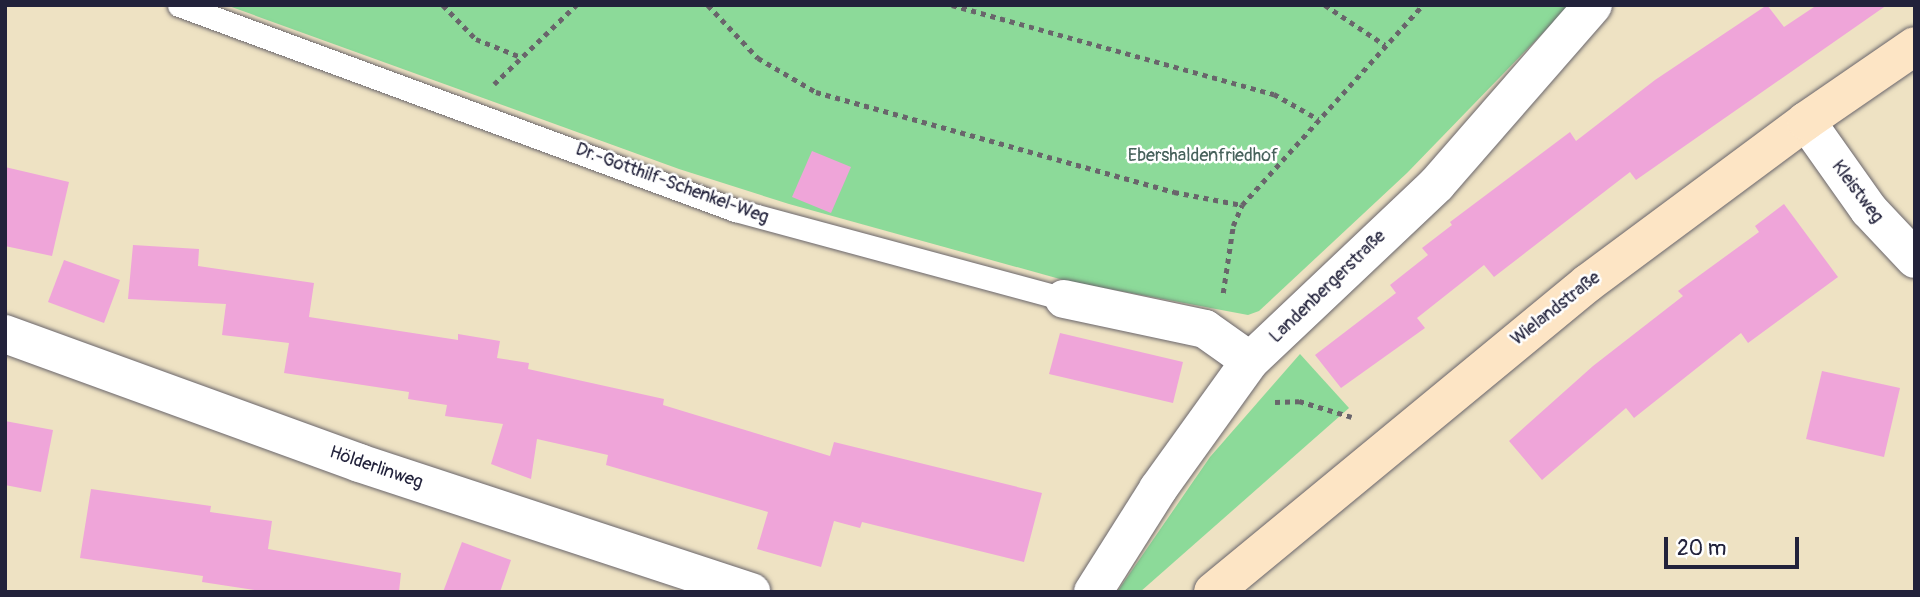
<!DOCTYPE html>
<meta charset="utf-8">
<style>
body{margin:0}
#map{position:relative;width:1920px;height:597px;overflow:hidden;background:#eee2c3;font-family:Pangolin,sans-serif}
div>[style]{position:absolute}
.green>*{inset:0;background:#8cda99}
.building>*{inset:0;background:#efa5d9}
.path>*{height:4.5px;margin-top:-2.25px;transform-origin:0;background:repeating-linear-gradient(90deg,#69656b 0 5px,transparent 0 10px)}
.roads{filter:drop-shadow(0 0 2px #69656b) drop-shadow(0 0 2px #69656b)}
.service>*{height:23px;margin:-11.5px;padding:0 11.5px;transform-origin:11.5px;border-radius:11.5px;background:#fff}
.minor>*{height:38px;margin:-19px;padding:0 19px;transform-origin:19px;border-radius:19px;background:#fff}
.secondary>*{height:38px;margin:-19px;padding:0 19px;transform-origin:19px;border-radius:19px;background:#fde5c5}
span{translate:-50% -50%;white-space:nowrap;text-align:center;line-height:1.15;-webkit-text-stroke:5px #fff;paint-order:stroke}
.park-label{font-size:18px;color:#47625c}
.street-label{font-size:18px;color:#22223b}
.frame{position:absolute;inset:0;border:7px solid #22223b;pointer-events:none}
.scale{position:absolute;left:1664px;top:537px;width:135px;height:32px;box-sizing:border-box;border:4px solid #22223b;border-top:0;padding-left:9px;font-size:21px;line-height:24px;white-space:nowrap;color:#22223b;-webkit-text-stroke:5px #fff;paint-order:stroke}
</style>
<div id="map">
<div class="green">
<i style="clip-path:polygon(226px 5px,1570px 5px,1407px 173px,1259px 311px,1248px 315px,1067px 281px,789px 204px,679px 169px)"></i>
<i style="clip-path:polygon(1300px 354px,1349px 408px,1140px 592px,1117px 592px,1210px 457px)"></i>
</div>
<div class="building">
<i style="clip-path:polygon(1767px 5px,1784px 27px,1817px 5px,1887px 5px,1636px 180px,1630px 172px,1494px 277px,1484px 265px,1417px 318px,1409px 308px,1425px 328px,1341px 388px,1315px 355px,1396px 293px,1390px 285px,1428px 255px,1422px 248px,1452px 225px,1450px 222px,1570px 132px,1576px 141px,1655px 80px)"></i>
<i style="clip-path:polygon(812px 151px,851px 167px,831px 213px,792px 197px)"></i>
<i style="clip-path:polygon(5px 167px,69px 182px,52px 256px,5px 246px)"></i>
<i style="clip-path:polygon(1784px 204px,1838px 277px,1748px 343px,1741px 333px,1634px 418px,1626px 408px,1542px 480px,1509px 441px,1593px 366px,1683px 296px,1678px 291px,1759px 232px,1755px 226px)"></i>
<i style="clip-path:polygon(133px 245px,199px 249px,198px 266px,314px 283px,309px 317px,458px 340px,458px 334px,500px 341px,497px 358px,529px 363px,528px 369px,664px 399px,663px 405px,830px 456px,834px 442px,1042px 493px,1024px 562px,862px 522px,860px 528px,834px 521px,821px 567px,757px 549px,768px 512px,606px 465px,608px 455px,537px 439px,531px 479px,491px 464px,503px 424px,445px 416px,447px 405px,408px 399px,409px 392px,284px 373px,289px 343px,222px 335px,226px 304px,128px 299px)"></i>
<i style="clip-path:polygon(64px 260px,120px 280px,104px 323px,48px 302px)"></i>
<i style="clip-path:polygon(1060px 333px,1183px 362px,1173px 403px,1049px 374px)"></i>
<i style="clip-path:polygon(1822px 371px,1900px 388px,1884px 457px,1806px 439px)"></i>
<i style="clip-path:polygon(5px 421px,53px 430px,41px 492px,5px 485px)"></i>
<i style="clip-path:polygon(91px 489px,211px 506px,210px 512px,272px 521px,268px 549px,401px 573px,399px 592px,267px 592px,202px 582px,203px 576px,80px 558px)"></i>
<i style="clip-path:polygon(462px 542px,511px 560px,500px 592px,443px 592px)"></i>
</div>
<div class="path">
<i style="left:443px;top:5px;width:47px;rotate:45.9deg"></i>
<i style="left:476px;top:39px;width:48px;rotate:21.8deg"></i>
<i style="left:708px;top:5px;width:73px;rotate:46.7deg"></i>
<i style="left:758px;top:58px;width:67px;rotate:30.4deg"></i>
<i style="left:816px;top:92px;width:372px;rotate:15.6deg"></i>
<i style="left:1174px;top:192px;width:69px;rotate:10.8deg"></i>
<i style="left:952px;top:5px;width:334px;rotate:15.5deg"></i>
<i style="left:1274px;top:94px;width:51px;rotate:29.6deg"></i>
<i style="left:1325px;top:5px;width:72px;rotate:33.7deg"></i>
<i style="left:494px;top:84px;width:114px;rotate:-43.9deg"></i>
<i style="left:1223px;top:293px;width:68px;rotate:-81.5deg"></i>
<i style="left:1233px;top:226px;width:23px;rotate:-67deg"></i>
<i style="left:1242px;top:205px;width:270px;rotate:-47.9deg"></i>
<i style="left:1275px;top:402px;width:24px;rotate:-2deg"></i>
<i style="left:1299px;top:401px;width:55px;rotate:16.8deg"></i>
</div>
<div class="roads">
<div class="service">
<i style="left:179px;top:5px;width:593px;rotate:20.24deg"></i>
<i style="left:735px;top:210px;width:341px;rotate:15.1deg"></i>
</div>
<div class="minor">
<i style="left:1806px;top:121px;width:109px;rotate:54.7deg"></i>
<i style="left:1869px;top:210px;width:67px;rotate:46.8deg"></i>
<i style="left:1064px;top:299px;width:144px;rotate:12deg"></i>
<i style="left:1205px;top:329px;width:55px;rotate:35.4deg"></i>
<i style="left:5px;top:334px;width:377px;rotate:20deg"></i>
<i style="left:359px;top:463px;width:413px;rotate:18.2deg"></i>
<i style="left:1093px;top:592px;width:122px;rotate:-57.7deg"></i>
<i style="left:1158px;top:489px;width:158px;rotate:-54.3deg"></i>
<i style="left:1250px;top:361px;width:257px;rotate:-43.4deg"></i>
<i style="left:1437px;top:184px;width:237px;rotate:-48.9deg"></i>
</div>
<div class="secondary">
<i style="left:1213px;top:592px;width:486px;rotate:-39.5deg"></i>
<i style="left:1588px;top:283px;width:272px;rotate:-36.6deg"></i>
<i style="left:1806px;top:121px;width:132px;rotate:-34.5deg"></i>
</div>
</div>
<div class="park-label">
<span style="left:1203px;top:156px">Ebershaldenfriedhof</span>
</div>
<div class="street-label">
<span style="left:672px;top:184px;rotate:20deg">Dr.-Gotthilf-Schenkel-Weg</span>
<span style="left:1857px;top:192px;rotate:53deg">Kleistweg</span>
<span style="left:1328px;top:287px;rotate:-44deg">Landenbergerstraße</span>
<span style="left:1556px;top:309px;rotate:-38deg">Wielandstraße</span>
<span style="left:376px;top:468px;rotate:19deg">Hölderlinweg</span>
</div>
<div class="frame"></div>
<div class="scale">20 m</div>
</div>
